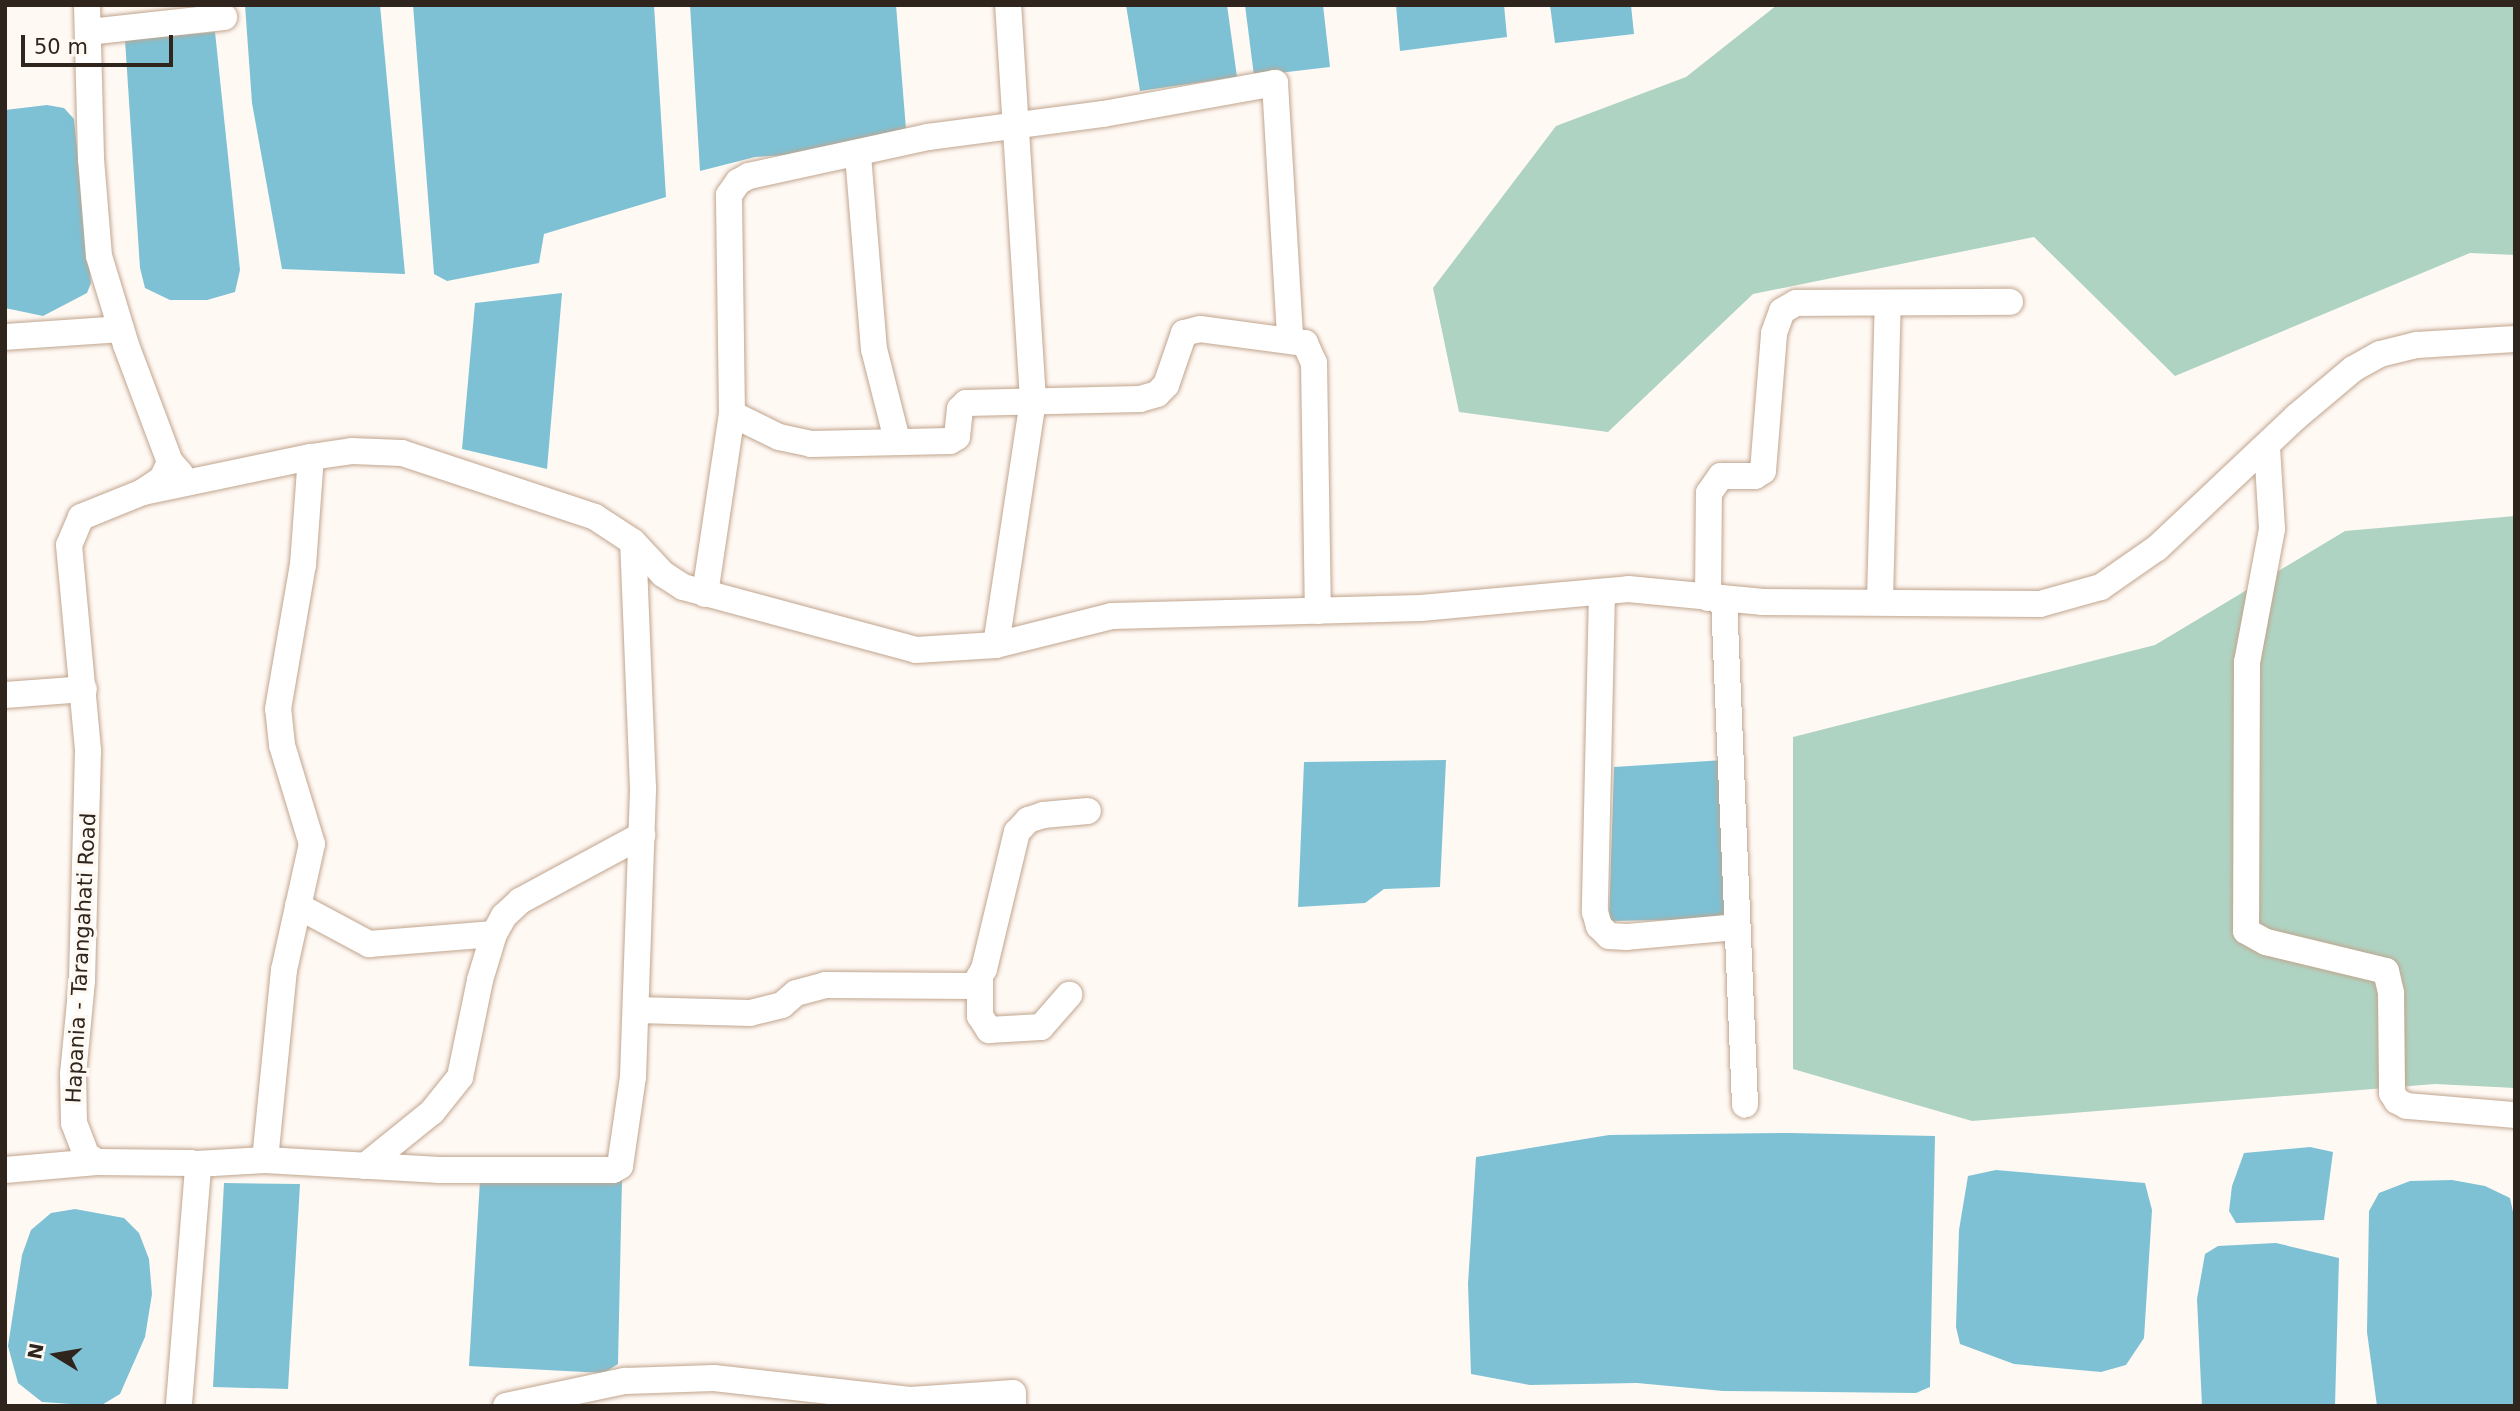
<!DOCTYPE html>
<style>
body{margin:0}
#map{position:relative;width:2520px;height:1411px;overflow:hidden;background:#fff9f4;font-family:"DejaVu Sans",sans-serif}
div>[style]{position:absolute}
.green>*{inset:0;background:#afd3c2}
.water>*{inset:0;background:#7ec1d4}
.roads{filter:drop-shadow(0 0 2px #c1a58e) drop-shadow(0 0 2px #c1a58e)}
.minor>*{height:26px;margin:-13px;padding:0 13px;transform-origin:13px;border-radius:13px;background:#fff}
span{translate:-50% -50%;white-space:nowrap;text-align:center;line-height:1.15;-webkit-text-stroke:7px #fff9f4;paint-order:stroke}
.street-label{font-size:21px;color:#2f251c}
.frame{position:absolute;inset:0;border:7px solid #2f251c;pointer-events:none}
.north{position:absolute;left:21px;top:1320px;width:70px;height:70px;-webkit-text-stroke:5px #fff9f4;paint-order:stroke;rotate:281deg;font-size:19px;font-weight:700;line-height:28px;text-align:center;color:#2f251c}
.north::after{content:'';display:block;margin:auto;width:24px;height:32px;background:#2f251c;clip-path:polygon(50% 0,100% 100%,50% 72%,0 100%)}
.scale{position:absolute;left:21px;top:35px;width:152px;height:32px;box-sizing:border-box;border:4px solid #2f251c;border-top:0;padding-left:9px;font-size:21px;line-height:24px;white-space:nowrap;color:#2f251c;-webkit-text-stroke:5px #fff9f4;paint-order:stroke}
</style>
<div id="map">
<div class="green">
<i style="clip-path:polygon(1777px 5px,2515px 5px,2515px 255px,2470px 253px,2175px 376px,2034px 237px,1753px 294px,1608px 432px,1459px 412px,1433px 288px,1556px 126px,1686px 77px)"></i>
<i style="clip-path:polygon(2515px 516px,2515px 1088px,2435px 1084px,1972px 1121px,1793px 1069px,1793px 737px,2155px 645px,2345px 531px)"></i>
</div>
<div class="water">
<i style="clip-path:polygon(245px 5px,380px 5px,405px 274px,282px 269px,252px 103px)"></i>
<i style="clip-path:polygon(413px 5px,654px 5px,666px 197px,544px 234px,539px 263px,447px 281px,434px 274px)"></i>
<i style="clip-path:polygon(690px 5px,896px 5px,907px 142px,876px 150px,755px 157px,700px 171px)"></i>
<i style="clip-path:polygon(1126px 5px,1227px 5px,1237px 77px,1140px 91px)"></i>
<i style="clip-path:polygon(1245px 5px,1323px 5px,1330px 67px,1254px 76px)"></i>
<i style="clip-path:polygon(1396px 5px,1504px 5px,1507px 37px,1400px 51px)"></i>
<i style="clip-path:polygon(1550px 5px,1631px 5px,1634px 34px,1555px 43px)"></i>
<i style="clip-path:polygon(215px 32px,240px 270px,235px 292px,207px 300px,170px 300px,145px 288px,140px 268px,125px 40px)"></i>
<i style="clip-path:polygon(47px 105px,64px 108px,74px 119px,91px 283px,87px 293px,43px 316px,5px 308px,5px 110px)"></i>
<i style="clip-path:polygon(562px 293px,547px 469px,462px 449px,475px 303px)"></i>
<i style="clip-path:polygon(1446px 760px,1440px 887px,1384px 889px,1365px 903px,1298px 907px,1304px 762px)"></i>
<i style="clip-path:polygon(1724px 760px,1727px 919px,1609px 921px,1614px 767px)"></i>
<i style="clip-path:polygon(1789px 1133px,1935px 1136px,1930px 1387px,1916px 1393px,1723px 1391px,1637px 1383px,1530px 1385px,1471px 1374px,1468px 1284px,1476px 1157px,1609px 1135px)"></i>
<i style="clip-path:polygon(2310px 1147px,2333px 1152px,2324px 1220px,2236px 1223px,2229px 1211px,2232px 1186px,2244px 1153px)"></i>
<i style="clip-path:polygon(1996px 1170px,2145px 1183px,2152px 1210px,2144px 1338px,2126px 1365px,2101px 1372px,2014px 1364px,1960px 1344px,1956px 1327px,1959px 1230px,1968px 1176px)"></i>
<i style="clip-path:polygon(622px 1178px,618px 1364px,604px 1373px,469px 1366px,480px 1180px)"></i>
<i style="clip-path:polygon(2452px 1180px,2485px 1186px,2510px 1198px,2515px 1221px,2515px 1406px,2377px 1406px,2367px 1332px,2369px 1211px,2379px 1193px,2410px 1181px)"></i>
<i style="clip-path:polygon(224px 1183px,300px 1184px,288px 1389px,213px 1387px)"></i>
<i style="clip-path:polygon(75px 1209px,124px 1218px,139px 1233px,149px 1259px,152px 1294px,145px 1337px,120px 1394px,100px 1406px,42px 1402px,18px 1383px,8px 1346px,22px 1255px,31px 1230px,51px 1213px)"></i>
<i style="clip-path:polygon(2276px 1243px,2339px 1258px,2335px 1406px,2202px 1406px,2197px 1299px,2205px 1254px,2218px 1246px)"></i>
</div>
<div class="roads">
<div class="minor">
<i style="left:87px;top:5px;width:154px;rotate:88.5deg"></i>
<i style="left:91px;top:159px;width:97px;rotate:85.3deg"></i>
<i style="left:99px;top:256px;width:93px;rotate:73.1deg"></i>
<i style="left:126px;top:345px;width:125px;rotate:69.4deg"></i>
<i style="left:170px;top:462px;width:15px;rotate:48deg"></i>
<i style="left:89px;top:32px;width:136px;rotate:-6.3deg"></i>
<i style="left:858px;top:155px;width:195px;rotate:85.3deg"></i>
<i style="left:874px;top:349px;width:94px;rotate:75.8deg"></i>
<i style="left:5px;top:337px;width:116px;rotate:-3.9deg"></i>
<i style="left:732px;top:414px;width:52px;rotate:26.1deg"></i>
<i style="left:779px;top:437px;width:33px;rotate:12deg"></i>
<i style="left:811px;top:444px;width:139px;rotate:-1.2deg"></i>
<i style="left:950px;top:441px;width:8px;rotate:-30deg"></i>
<i style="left:957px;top:437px;width:28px;rotate:-84deg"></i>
<i style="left:960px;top:409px;width:8px;rotate:-45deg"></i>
<i style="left:966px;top:403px;width:174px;rotate:-1.3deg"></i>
<i style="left:1140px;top:399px;width:18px;rotate:-16deg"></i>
<i style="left:1157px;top:394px;width:13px;rotate:-45deg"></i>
<i style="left:1166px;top:385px;width:55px;rotate:-70.9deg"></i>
<i style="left:1184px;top:333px;width:16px;rotate:-14deg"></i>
<i style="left:1200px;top:329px;width:106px;rotate:7.6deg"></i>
<i style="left:1305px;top:343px;width:22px;rotate:66deg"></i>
<i style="left:1314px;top:363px;width:248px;rotate:89.1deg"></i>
<i style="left:2267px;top:447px;width:82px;rotate:86.5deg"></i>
<i style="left:2272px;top:529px;width:135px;rotate:100.6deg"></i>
<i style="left:2247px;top:662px;width:269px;rotate:90.2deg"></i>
<i style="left:2246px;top:931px;width:23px;rotate:29deg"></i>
<i style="left:2266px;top:942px;width:123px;rotate:13.6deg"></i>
<i style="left:2386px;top:971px;width:23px;rotate:77deg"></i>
<i style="left:2391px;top:993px;width:100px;rotate:89.4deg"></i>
<i style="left:2392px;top:1093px;width:9px;rotate:58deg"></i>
<i style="left:2397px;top:1101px;width:11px;rotate:27deg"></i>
<i style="left:2407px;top:1106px;width:108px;rotate:4.8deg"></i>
<i style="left:170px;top:462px;width:19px;rotate:115deg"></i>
<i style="left:162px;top:479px;width:23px;rotate:146deg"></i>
<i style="left:143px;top:492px;width:67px;rotate:158deg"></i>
<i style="left:81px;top:517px;width:30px;rotate:113deg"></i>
<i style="left:69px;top:545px;width:207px;rotate:84.7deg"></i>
<i style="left:88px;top:751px;width:230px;rotate:91.5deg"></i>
<i style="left:82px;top:981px;width:93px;rotate:95.5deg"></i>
<i style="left:73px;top:1074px;width:49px;rotate:88.8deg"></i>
<i style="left:74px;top:1123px;width:34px;rotate:69deg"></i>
<i style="left:86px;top:1155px;width:13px;rotate:32deg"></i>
<i style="left:97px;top:1162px;width:94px;rotate:0.6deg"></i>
<i style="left:191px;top:1163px;width:9px;rotate:36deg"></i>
<i style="left:198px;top:1168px;width:239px;rotate:94.6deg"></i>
<i style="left:143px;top:492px;width:172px;rotate:-11.8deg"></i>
<i style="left:311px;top:457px;width:41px;rotate:-8.3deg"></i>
<i style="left:352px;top:451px;width:50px;rotate:2.3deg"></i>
<i style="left:402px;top:453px;width:203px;rotate:18.3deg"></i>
<i style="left:595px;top:517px;width:45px;rotate:33.3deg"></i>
<i style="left:633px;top:542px;width:44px;rotate:46.8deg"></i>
<i style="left:663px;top:574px;width:24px;rotate:33deg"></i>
<i style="left:683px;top:587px;width:241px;rotate:15.1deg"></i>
<i style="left:916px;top:650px;width:80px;rotate:-3.6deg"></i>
<i style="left:996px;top:645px;width:120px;rotate:-14deg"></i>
<i style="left:1112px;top:616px;width:309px;rotate:-1.5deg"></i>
<i style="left:1421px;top:608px;width:208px;rotate:-5.2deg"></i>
<i style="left:1628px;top:589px;width:136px;rotate:5.5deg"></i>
<i style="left:1763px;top:602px;width:277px;rotate:0.4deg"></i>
<i style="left:2040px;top:604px;width:63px;rotate:-15.6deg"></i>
<i style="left:2101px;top:587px;width:68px;rotate:-34.9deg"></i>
<i style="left:2157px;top:548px;width:191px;rotate:-43.3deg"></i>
<i style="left:2296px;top:417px;width:75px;rotate:-40.1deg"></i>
<i style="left:2353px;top:369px;width:31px;rotate:-29deg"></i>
<i style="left:2380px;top:354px;width:38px;rotate:-14deg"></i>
<i style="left:2417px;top:345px;width:98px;rotate:-3.5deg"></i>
<i style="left:1602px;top:592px;width:320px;rotate:91.3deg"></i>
<i style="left:1595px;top:912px;width:15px;rotate:74deg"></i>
<i style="left:1599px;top:926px;width:14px;rotate:45deg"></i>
<i style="left:1609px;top:936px;width:18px;rotate:3deg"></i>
<i style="left:1627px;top:937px;width:110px;rotate:-5.2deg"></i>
<i style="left:705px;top:594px;width:182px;rotate:-81.5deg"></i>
<i style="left:732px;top:414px;width:219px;rotate:-90.8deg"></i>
<i style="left:729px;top:195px;width:16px;rotate:-55deg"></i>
<i style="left:738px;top:182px;width:13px;rotate:-29deg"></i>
<i style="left:749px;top:176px;width:183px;rotate:-12.3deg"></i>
<i style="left:928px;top:137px;width:177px;rotate:-7.5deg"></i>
<i style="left:1103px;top:114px;width:175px;rotate:-10.2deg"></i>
<i style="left:1275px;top:83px;width:256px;rotate:86.6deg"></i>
<i style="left:1708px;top:598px;width:105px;rotate:-89.5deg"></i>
<i style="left:1709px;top:493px;width:21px;rotate:-55deg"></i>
<i style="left:1721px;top:476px;width:34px"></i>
<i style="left:1755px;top:476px;width:9px;rotate:-32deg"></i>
<i style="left:1763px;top:471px;width:138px;rotate:-85.4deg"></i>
<i style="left:1774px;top:333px;width:23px;rotate:-70deg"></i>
<i style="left:1782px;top:311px;width:16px;rotate:-30deg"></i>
<i style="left:1796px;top:303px;width:214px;rotate:-0.3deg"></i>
<i style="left:1724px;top:599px;width:506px;rotate:87.62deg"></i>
<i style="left:1880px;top:600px;width:297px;rotate:-88.5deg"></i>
<i style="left:996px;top:645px;width:248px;rotate:-81.4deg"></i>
<i style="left:1033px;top:400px;width:396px;rotate:-93.6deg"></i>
<i style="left:5px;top:695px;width:79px;rotate:-4.3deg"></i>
<i style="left:298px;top:906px;width:81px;rotate:28.2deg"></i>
<i style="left:369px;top:944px;width:125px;rotate:-4.6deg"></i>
<i style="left:980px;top:980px;width:36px;rotate:90deg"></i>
<i style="left:980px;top:1016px;width:17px;rotate:57deg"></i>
<i style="left:989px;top:1030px;width:52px;rotate:-3.3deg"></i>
<i style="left:1041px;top:1027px;width:43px;rotate:-48.8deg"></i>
<i style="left:636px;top:1010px;width:114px;rotate:1.5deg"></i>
<i style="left:750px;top:1013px;width:33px;rotate:-14deg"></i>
<i style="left:782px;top:1005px;width:18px;rotate:-41deg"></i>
<i style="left:796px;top:993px;width:30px;rotate:-15deg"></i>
<i style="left:825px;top:985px;width:149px;rotate:0.4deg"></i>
<i style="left:974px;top:986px;width:20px;rotate:-60deg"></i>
<i style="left:984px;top:969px;width:141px;rotate:-76.5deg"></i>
<i style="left:1017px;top:832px;width:16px;rotate:-47deg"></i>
<i style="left:1028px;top:820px;width:16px;rotate:-18deg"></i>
<i style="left:1043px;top:815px;width:45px;rotate:-5.1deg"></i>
<i style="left:265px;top:1160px;width:191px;rotate:-84.3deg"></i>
<i style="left:284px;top:970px;width:129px;rotate:-77.5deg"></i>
<i style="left:312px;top:844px;width:103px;rotate:-106.9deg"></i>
<i style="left:282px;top:745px;width:36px;rotate:-96deg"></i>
<i style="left:278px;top:709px;width:146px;rotate:-80.2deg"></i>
<i style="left:303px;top:565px;width:108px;rotate:-85.8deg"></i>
<i style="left:196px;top:1164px;width:69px;rotate:-3.3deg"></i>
<i style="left:265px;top:1160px;width:175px;rotate:3.3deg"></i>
<i style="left:440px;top:1170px;width:173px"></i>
<i style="left:613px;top:1170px;width:8px;rotate:-30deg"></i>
<i style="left:620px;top:1166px;width:90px;rotate:-81.7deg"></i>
<i style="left:633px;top:1077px;width:289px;rotate:-88deg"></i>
<i style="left:643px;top:788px;width:246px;rotate:-92.3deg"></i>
<i style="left:365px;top:1166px;width:86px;rotate:-38.9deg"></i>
<i style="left:432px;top:1112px;width:45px;rotate:-51.3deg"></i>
<i style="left:460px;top:1077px;width:99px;rotate:-78.3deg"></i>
<i style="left:480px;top:980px;width:48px;rotate:-73.1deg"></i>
<i style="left:494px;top:934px;width:21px;rotate:-61deg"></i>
<i style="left:504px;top:916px;width:22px;rotate:-43deg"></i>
<i style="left:520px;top:901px;width:139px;rotate:-28.4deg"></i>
<i style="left:5px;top:1170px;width:92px;rotate:-5deg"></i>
<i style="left:506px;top:1406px;width:122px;rotate:-11.9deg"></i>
<i style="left:625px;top:1381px;width:89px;rotate:-1.9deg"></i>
<i style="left:714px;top:1378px;width:197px;rotate:6.4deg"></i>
<i style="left:910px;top:1400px;width:103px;rotate:-3.9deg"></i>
<i style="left:1013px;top:1393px;width:13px;rotate:90deg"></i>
</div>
</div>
<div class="street-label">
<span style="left:81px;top:958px;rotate:-87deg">Hapania - Tarangahati Road</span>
</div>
<div class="frame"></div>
<div class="north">N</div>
<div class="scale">50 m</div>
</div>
